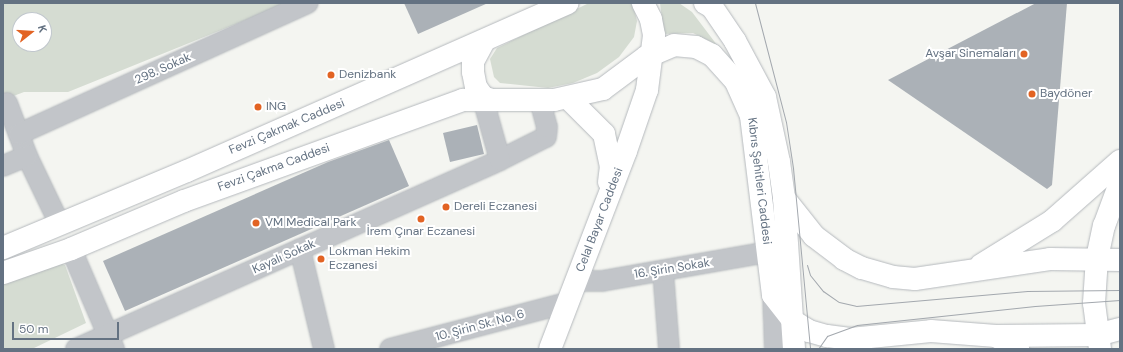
<!DOCTYPE html>
<meta charset="utf-8">
<style>
body{margin:0}
#map{position:relative;width:1123px;height:352px;overflow:hidden;background:#f4f5f1;font-family:"DM Sans",sans-serif}
div>[style]{position:absolute}
.green>*{inset:0;background:#d5dcd2}
.building>*{inset:0;background:#abb1b7}
.roads{filter:drop-shadow(0 0 1px #b5b9bd) drop-shadow(0 0 1px #b5b9bd)}
.minor>*{height:20px;margin:-10px;padding:0 10px;transform-origin:10px;border-radius:10px;background:#c2c5c9}
.major>*{height:22px;margin:-11px;padding:0 11px;transform-origin:11px;border-radius:11px;background:#fff}
.highway>*{height:22px;margin:-11px;padding:0 11px;transform-origin:11px;border-radius:11px;background:#fff}
.tram>*{height:1px;margin:-0.5px;padding:0 0.5px;transform-origin:0.5px;border-radius:0.5px;background:#a3a8ae}
.dots>*{width:11px;height:11px;translate:-50% -50%;box-sizing:border-box;border:2px solid #fff;border-radius:50%}
span{translate:-50% -50%;white-space:nowrap;text-align:center;line-height:1.15;-webkit-text-stroke:4px #fff;paint-order:stroke}
.poi-label{font-size:12px;color:#647282}
.right{translate:-100% -50%;text-align:right}
.left{translate:0 -50%;text-align:left}
.street-label{font-size:12px;color:#647282}
.frame{position:absolute;inset:0;border:4px solid #647282;pointer-events:none}
.north{position:absolute;left:12px;top:12px;width:40px;height:40px;box-sizing:border-box;background:#fff;border:1px solid #c1c7cd;border-radius:50%;rotate:73deg;font-size:11px;font-weight:700;line-height:16px;text-align:center;color:#647282}
.north::after{content:'';display:block;margin:auto;width:14px;height:18px;background:#e26323;clip-path:polygon(50% 0,100% 100%,50% 72%,0 100%)}
.scale{position:absolute;left:12px;top:322px;width:107px;height:18px;box-sizing:border-box;border:2px solid #647282;border-top:0;padding-left:5px;font-size:12px;line-height:14px;white-space:nowrap;color:#647282;-webkit-text-stroke:3px #fff;paint-order:stroke}
</style>
<div id="map">
<div class="green">
<i style="clip-path:polygon(evenodd,3px 3px,288px 3px,68px 92px,24px 92px,3px 100px,3px 3px,20px 20px,44px 20px,44px 44px,20px 44px,20px 20px)"></i>
<i style="clip-path:polygon(589px 3px,631px 3px,634px 8px,637px 21px,634px 37px,619px 57px,597px 73px,573px 83px,548px 88px,500px 83px,494px 77px,490px 59px,497px 48px)"></i>
<i style="clip-path:polygon(660px 3px,679px 3px,692px 12px,717px 45px,693px 33px,664px 34px)"></i>
<i style="clip-path:polygon(58px 262px,65px 265px,86px 323px,32px 349px,3px 349px,3px 284px)"></i>
</div>
<div class="building">
<i style="clip-path:polygon(404px 3px,488px 3px,418px 34px)"></i>
<i style="clip-path:polygon(1036px 3px,1067px 3px,1052px 185px,1047px 189px,888px 80px)"></i>
<i style="clip-path:polygon(477px 125px,484px 154px,450px 162px,443px 133px)"></i>
<i style="clip-path:polygon(389px 140px,409px 186px,125px 311px,103px 261px,328px 162px)"></i>
</div>
<div class="roads">
<div class="minor">
<i style="left:7px;top:103px;width:57px;rotate:69.3deg"></i>
<i style="left:27px;top:156px;width:76px;rotate:64.4deg"></i>
<i style="left:19px;top:134px;width:317px;rotate:-24.4deg"></i>
<i style="left:500px;top:160px;width:51px;rotate:-26.6deg"></i>
<i style="left:546px;top:137px;width:10px;rotate:-84deg"></i>
<i style="left:547px;top:127px;width:28px;rotate:-105deg"></i>
<i style="left:3px;top:166px;width:26px;rotate:-23deg"></i>
<i style="left:71px;top:249px;width:109px;rotate:66.7deg"></i>
<i style="left:300px;top:249px;width:103px;rotate:76.5deg"></i>
<i style="left:663px;top:271px;width:78px;rotate:85.6deg"></i>
<i style="left:576px;top:281px;width:26px"></i>
<i style="left:602px;top:281px;width:169px;rotate:-9.9deg"></i>
<i style="left:773px;top:295px;width:54px;rotate:87.9deg"></i>
<i style="left:76px;top:349px;width:464px;rotate:-24deg"></i>
<i style="left:500px;top:160px;width:63px;rotate:-105.6deg"></i>
<i style="left:390px;top:349px;width:185px;rotate:-14.7deg"></i>
</div>
<div class="major">
<i style="left:705px;top:3px;width:8px;rotate:30deg"></i>
<i style="left:712px;top:7px;width:41px;rotate:55.9deg"></i>
<i style="left:735px;top:41px;width:64px;rotate:61.8deg"></i>
<i style="left:765px;top:97px;width:66px;rotate:77.8deg"></i>
<i style="left:779px;top:162px;width:36px;rotate:82deg"></i>
<i style="left:784px;top:198px;width:151px;rotate:86.2deg"></i>
<i style="left:484px;top:41px;width:24px;rotate:118deg"></i>
<i style="left:473px;top:62px;width:10px;rotate:90deg"></i>
<i style="left:473px;top:72px;width:15px;rotate:79deg"></i>
<i style="left:476px;top:87px;width:12px;rotate:55deg"></i>
<i style="left:483px;top:97px;width:6px;rotate:18deg"></i>
<i style="left:568px;top:98px;width:51px;rotate:45deg"></i>
<i style="left:604px;top:134px;width:33px;rotate:78deg"></i>
<i style="left:611px;top:166px;width:16px;rotate:97deg"></i>
<i style="left:3px;top:248px;width:199px;rotate:-22.7deg"></i>
<i style="left:187px;top:171px;width:416px;rotate:-23.8deg"></i>
<i style="left:3px;top:273px;width:72px;rotate:-19.4deg"></i>
<i style="left:71px;top:249px;width:123px;rotate:-23deg"></i>
<i style="left:184px;top:201px;width:297px;rotate:-19.9deg"></i>
<i style="left:463px;top:100px;width:91px"></i>
<i style="left:554px;top:100px;width:50px;rotate:-12.7deg"></i>
<i style="left:603px;top:89px;width:54px;rotate:-36.7deg"></i>
<i style="left:646px;top:57px;width:30px;rotate:-23deg"></i>
<i style="left:674px;top:45px;width:22px;rotate:5deg"></i>
<i style="left:696px;top:47px;width:18px;rotate:27deg"></i>
<i style="left:712px;top:55px;width:36px;rotate:48deg"></i>
<i style="left:736px;top:82px;width:37px;rotate:66deg"></i>
<i style="left:751px;top:116px;width:180px;rotate:83deg"></i>
<i style="left:550px;top:349px;width:212px;rotate:-69deg"></i>
<i style="left:626px;top:151px;width:65px;rotate:-71deg"></i>
<i style="left:647px;top:90px;width:55px;rotate:-82.7deg"></i>
<i style="left:654px;top:35px;width:16px;rotate:-101deg"></i>
<i style="left:651px;top:19px;width:18px;rotate:-117deg"></i>
</div>
<div class="highway">
<i style="left:784px;top:198px;width:48px;rotate:51.7deg"></i>
<i style="left:814px;top:236px;width:38px;rotate:37deg"></i>
<i style="left:844px;top:259px;width:20px;rotate:27deg"></i>
<i style="left:862px;top:268px;width:32px;rotate:16deg"></i>
<i style="left:893px;top:277px;width:22px;rotate:5deg"></i>
<i style="left:915px;top:279px;width:136px;rotate:-8.4deg"></i>
<i style="left:1050px;top:259px;width:70px;rotate:0.8deg"></i>
<i style="left:981px;top:265px;width:84px;rotate:-31.8deg"></i>
<i style="left:1052px;top:221px;width:91px;rotate:-41.4deg"></i>
<i style="left:773px;top:295px;width:33px;rotate:52deg"></i>
<i style="left:793px;top:321px;width:19px;rotate:32deg"></i>
<i style="left:809px;top:331px;width:19px;rotate:16deg"></i>
<i style="left:827px;top:336px;width:23px;rotate:7deg"></i>
<i style="left:850px;top:339px;width:81px;rotate:-5.6deg"></i>
<i style="left:931px;top:331px;width:65px;rotate:4.4deg"></i>
<i style="left:996px;top:336px;width:26px;rotate:31deg"></i>
<i style="left:997px;top:336px;width:100px;rotate:-0.6deg"></i>
<i style="left:1097px;top:335px;width:24px;rotate:-15deg"></i>
<i style="left:1100px;top:349px;width:46px;rotate:-97.4deg"></i>
<i style="left:1094px;top:303px;width:45px;rotate:-86.2deg"></i>
<i style="left:1097px;top:258px;width:33px;rotate:-78deg"></i>
<i style="left:1104px;top:226px;width:46px;rotate:-69.6deg"></i>
</div>
</div>
<div class="tram">
<i style="left:755px;top:3px;width:123px;rotate:75.4deg"></i>
<i style="left:786px;top:122px;width:47px;rotate:81.3deg"></i>
<i style="left:793px;top:168px;width:182px;rotate:84.6deg"></i>
<i style="left:807px;top:265px;width:10px;rotate:73deg"></i>
<i style="left:810px;top:275px;width:21px;rotate:51deg"></i>
<i style="left:823px;top:291px;width:19px;rotate:35deg"></i>
<i style="left:839px;top:302px;width:17px;rotate:13deg"></i>
<i style="left:856px;top:306px;width:172px;rotate:-5deg"></i>
<i style="left:1027px;top:291px;width:93px;rotate:-0.6deg"></i>
<i style="left:818px;top:349px;width:16px;rotate:-55deg"></i>
<i style="left:827px;top:336px;width:32px;rotate:-20deg"></i>
<i style="left:857px;top:325px;width:179px;rotate:-6.1deg"></i>
<i style="left:1035px;top:306px;width:85px;rotate:-4deg"></i>
</div>
<div class="dots">
<i style="left:1024px;top:54px;background:#e26323"></i>
<i style="left:331px;top:75px;background:#e26323"></i>
<i style="left:1032px;top:94px;background:#e26323"></i>
<i style="left:258px;top:107px;background:#e26323"></i>
<i style="left:446px;top:207px;background:#e26323"></i>
<i style="left:421px;top:219px;background:#e26323"></i>
<i style="left:256px;top:223px;background:#e26323"></i>
<i style="left:321px;top:259px;background:#e26323"></i>
</div>
<div class="poi-label">
<span class="right" style="left:1016px;top:54px">Avşar Sinemaları</span>
<span class="left" style="left:339px;top:75px">Denizbank</span>
<span class="left" style="left:1040px;top:94px">Baydöner</span>
<span class="left" style="left:266px;top:107px">ING</span>
<span class="left" style="left:454px;top:207px">Dereli Eczanesi</span>
<span class="left" style="left:265px;top:223px">VM Medical Park</span>
<span style="left:421px;top:232px">İrem Çınar Eczanesi</span>
<span class="left" style="left:329px;top:259px">Lokman Hekim<br>Eczanesi</span>
</div>
<div class="street-label">
<span style="left:163px;top:69px;rotate:-24deg">298. Sokak</span>
<span style="left:287px;top:127px;rotate:-23deg">Fevzi Çakmak Caddesi</span>
<span style="left:274px;top:168px;rotate:-20deg">Fevzi Çakma Caddesi</span>
<span style="left:759px;top:181px;rotate:83deg">Kıbrıs Şehitleri Caddesi</span>
<span style="left:600px;top:220px;rotate:-69deg">Celal Bayar Caddesi</span>
<span style="left:284px;top:257px;rotate:-24deg">Kayalı Sokak</span>
<span style="left:672px;top:269px;rotate:-9deg">16. Şirin Sokak</span>
<span style="left:480px;top:326px;rotate:-15deg">10. Şirin Sk. No. 6</span>
</div>
<div class="frame"></div>
<div class="north">K</div>
<div class="scale">50 m</div>
</div>
